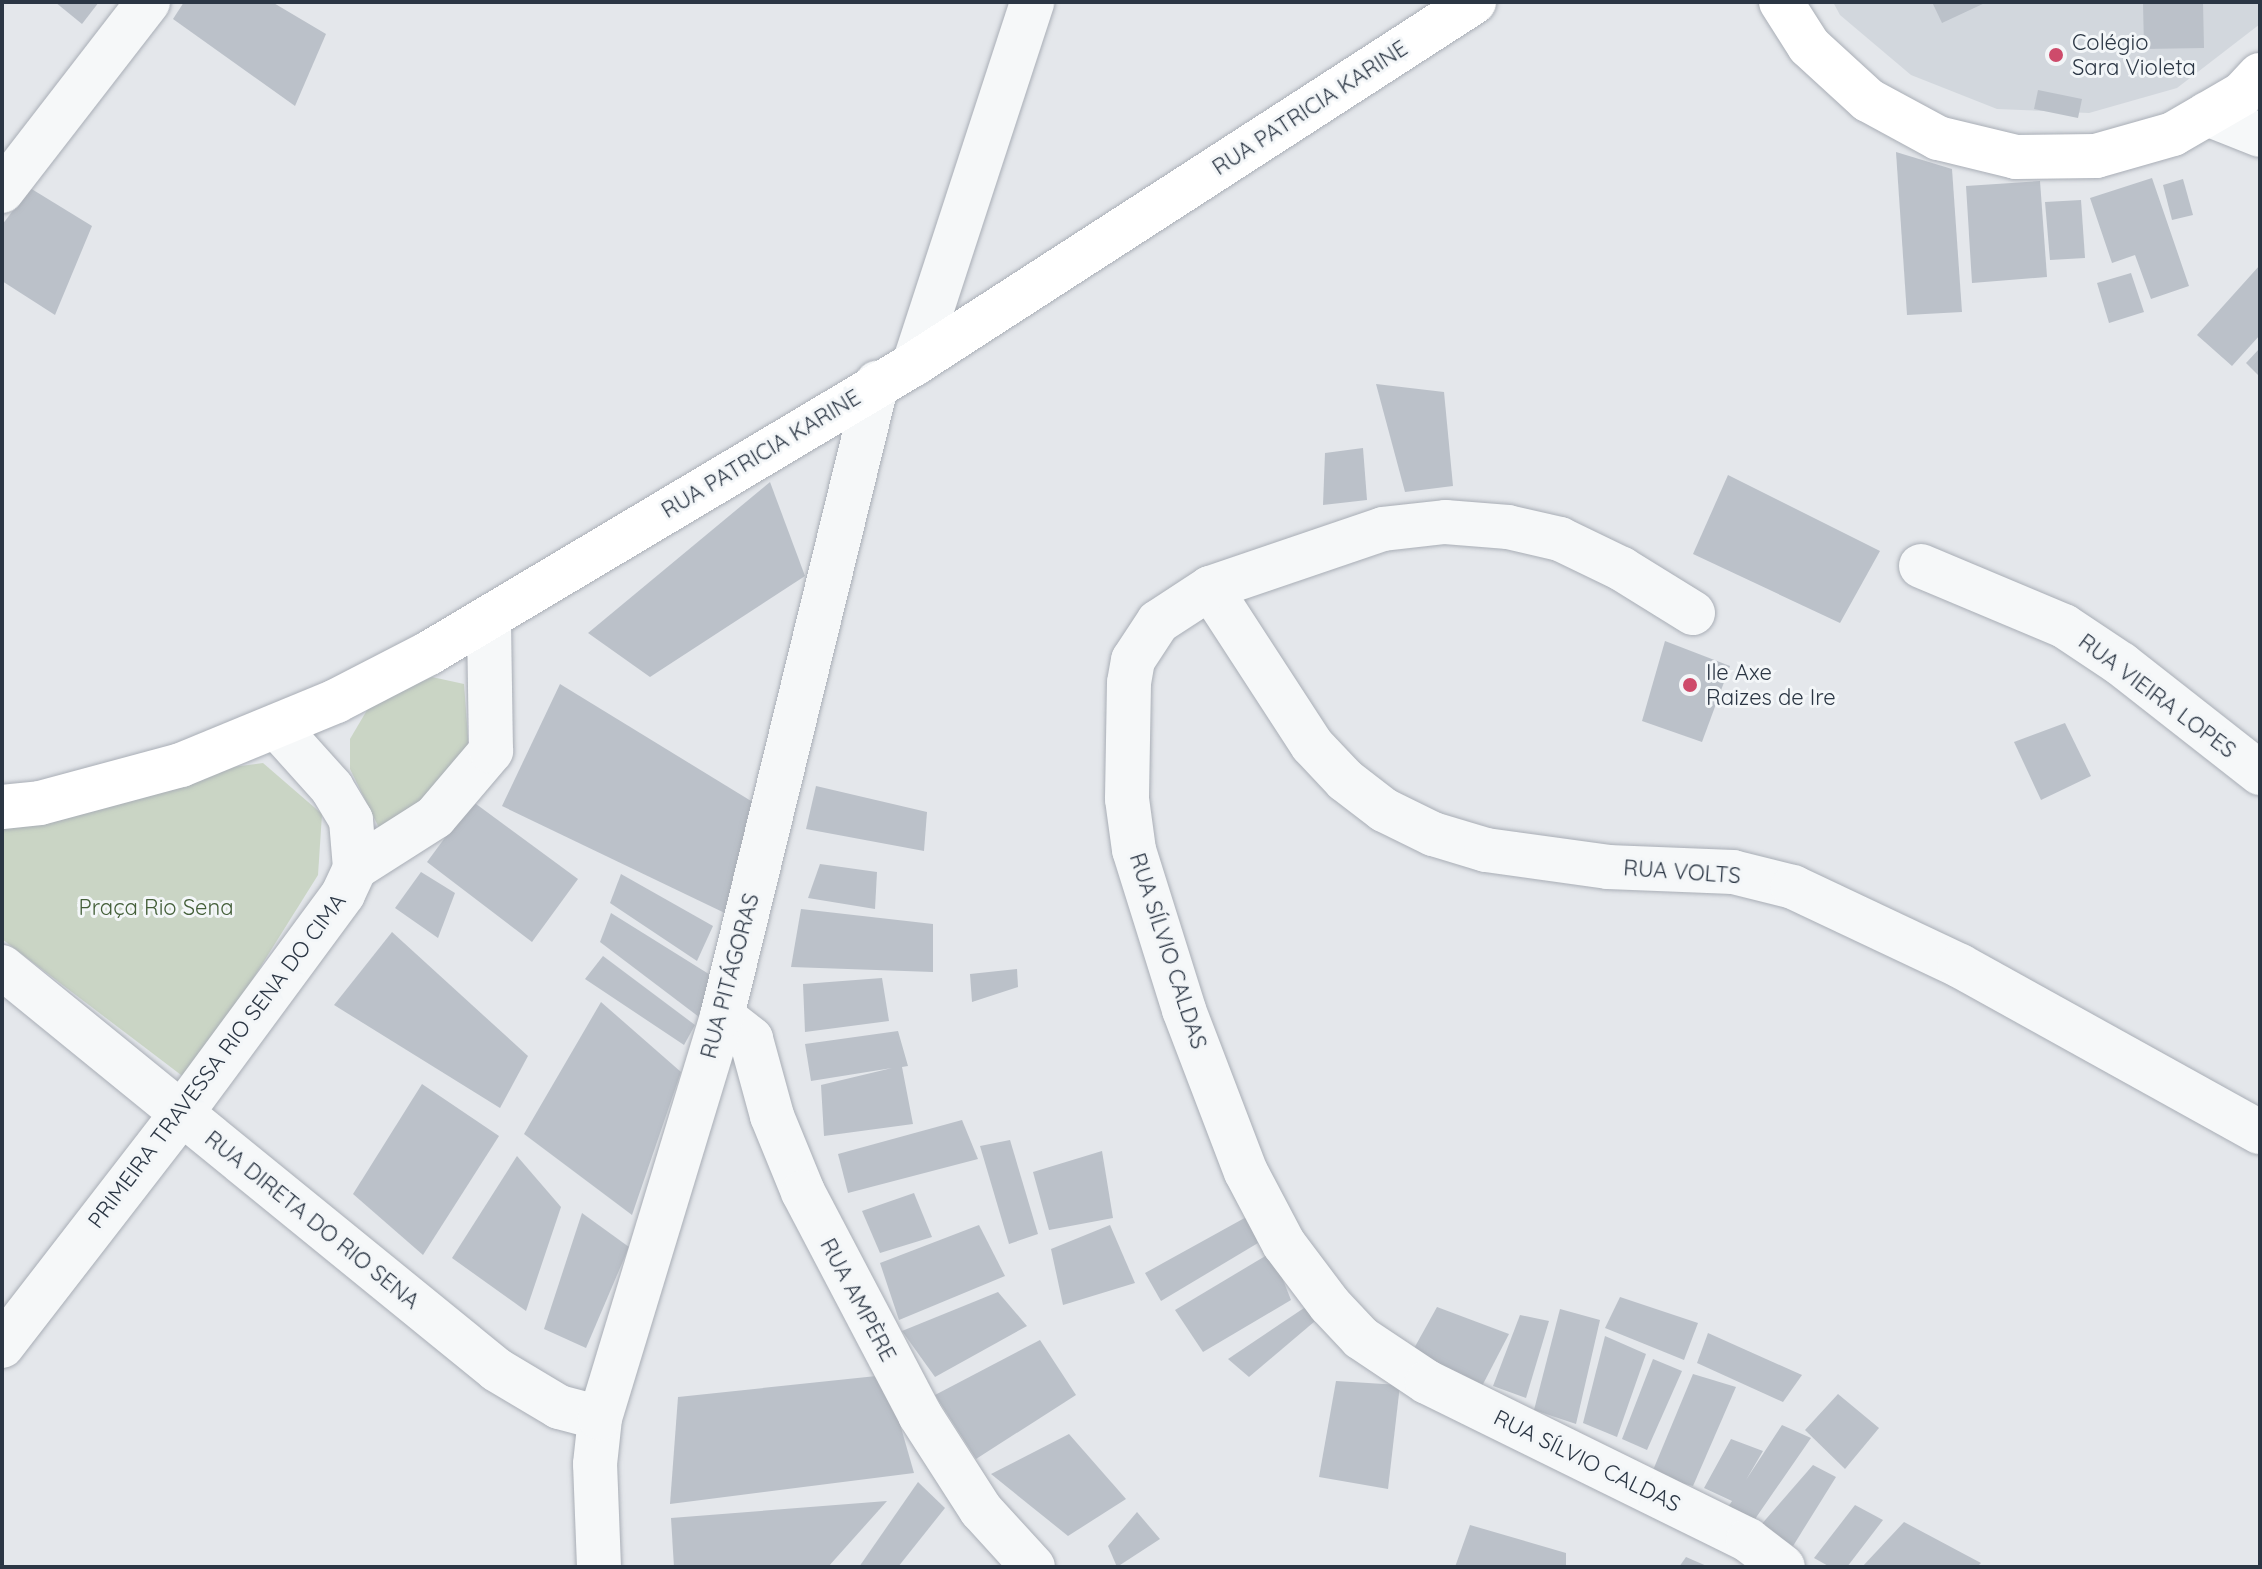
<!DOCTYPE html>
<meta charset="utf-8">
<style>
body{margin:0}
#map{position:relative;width:2262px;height:1569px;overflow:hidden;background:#e4e7eb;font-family:Quicksand,sans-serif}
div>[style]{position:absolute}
.built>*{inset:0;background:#d2d7dd}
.green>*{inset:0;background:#cad5c5}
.building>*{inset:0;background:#bbc1c9}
.roads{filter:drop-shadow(0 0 2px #a9aeb6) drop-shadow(0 0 2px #a9aeb6)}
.street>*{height:44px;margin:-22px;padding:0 22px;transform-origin:22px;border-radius:22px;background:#f6f8f9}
.secondary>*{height:44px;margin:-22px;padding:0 22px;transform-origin:22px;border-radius:22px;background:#fff}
.dots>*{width:22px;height:22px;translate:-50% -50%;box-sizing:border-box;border:4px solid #f3f6f8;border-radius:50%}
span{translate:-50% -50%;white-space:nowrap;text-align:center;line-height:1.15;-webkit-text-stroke:6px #f3f6f8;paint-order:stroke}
.poi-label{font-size:22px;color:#2b3644}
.left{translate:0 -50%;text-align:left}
.street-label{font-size:22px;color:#2b3644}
.park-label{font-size:22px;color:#445f39}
.frame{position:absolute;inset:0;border:4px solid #2b3644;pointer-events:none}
</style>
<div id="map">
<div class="built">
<i style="clip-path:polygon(1833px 2px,2260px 2px,2260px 24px,2177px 88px,2089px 113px,1997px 109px,1911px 75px,1840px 15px)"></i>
</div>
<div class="green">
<i style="clip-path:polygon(432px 677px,464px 684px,469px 751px,384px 838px,350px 769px,350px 739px,370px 705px)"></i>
<i style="clip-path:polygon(263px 763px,322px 814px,318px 875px,189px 1081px,2px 939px,2px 828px,217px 769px)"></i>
</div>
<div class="building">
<i style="clip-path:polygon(55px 2px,99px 2px,82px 24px)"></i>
<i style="clip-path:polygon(184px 2px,272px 2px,326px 34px,295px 106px,173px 19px)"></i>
<i style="clip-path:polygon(1932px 2px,1987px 2px,1942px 23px)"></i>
<i style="clip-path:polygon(2143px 2px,2203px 2px,2204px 48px,2144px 49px)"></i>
<i style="clip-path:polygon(2038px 90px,2082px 99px,2078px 118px,2034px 109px)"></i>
<i style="clip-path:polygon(1896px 152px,1952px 169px,1962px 312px,1907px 315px)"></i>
<i style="clip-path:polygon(2152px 178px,2189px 286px,2151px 299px,2135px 255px,2112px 263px,2090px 198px)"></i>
<i style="clip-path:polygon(2183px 179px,2193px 215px,2172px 220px,2163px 185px)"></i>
<i style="clip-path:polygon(2040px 181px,2047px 277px,1972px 283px,1966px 186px)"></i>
<i style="clip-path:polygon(30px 188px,92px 226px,55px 315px,2px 281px,2px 225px)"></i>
<i style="clip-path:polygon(2081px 200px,2085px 258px,2050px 260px,2045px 202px)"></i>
<i style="clip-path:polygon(2260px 265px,2260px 335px,2232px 366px,2197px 335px)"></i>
<i style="clip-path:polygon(2131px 273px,2144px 312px,2109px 323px,2097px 283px)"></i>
<i style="clip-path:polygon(2260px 348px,2260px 377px,2246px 363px)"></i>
<i style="clip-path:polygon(1376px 384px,1444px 392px,1453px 486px,1405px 492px)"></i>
<i style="clip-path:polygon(1363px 448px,1367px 500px,1323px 505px,1325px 453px)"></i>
<i style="clip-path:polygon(1728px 475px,1880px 551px,1840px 623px,1693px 554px)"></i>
<i style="clip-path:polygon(770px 482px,805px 576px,650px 677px,588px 633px)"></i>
<i style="clip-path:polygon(1665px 641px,1730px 666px,1702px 742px,1642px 721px)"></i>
<i style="clip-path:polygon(560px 684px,756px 804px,731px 916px,502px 806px)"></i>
<i style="clip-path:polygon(2065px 723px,2091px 776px,2041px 800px,2014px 742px)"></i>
<i style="clip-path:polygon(816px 786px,927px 812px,924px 851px,806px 829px)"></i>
<i style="clip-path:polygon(472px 801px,578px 879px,532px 942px,427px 862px)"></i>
<i style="clip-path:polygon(820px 864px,877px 872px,875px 909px,808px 898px)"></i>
<i style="clip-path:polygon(421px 872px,455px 893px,438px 938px,395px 908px)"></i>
<i style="clip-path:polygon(621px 874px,713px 926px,697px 961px,610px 903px)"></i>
<i style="clip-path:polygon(801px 909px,933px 924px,933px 972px,791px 967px)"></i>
<i style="clip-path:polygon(611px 913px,712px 976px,703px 1020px,600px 942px)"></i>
<i style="clip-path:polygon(392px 932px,528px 1056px,500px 1108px,334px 1005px)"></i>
<i style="clip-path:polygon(603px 956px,695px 1025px,684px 1045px,585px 979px)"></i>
<i style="clip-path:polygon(1017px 969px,1018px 987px,972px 1002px,970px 974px)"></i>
<i style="clip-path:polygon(882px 978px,889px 1021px,805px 1032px,803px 984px)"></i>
<i style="clip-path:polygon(601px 1002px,681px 1072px,632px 1215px,524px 1134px)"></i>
<i style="clip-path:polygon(898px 1031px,908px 1066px,902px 1067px,913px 1124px,824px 1136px,821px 1085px,892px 1068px,811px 1081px,805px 1044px)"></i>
<i style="clip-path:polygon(422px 1084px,499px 1136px,423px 1255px,353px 1194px)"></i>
<i style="clip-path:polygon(962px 1120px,978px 1159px,848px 1193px,838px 1154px)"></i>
<i style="clip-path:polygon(1010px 1140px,1038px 1234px,1009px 1244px,980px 1146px)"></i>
<i style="clip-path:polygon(1102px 1151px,1113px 1218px,1049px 1230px,1033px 1172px)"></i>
<i style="clip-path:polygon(517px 1156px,561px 1207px,526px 1311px,452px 1258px)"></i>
<i style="clip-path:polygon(914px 1193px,932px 1237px,880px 1253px,862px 1211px)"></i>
<i style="clip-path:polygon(582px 1213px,629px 1247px,586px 1348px,544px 1329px)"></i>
<i style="clip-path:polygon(1250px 1215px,1258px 1243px,1161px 1301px,1145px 1273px)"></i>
<i style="clip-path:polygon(979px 1225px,1005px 1276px,899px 1320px,880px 1263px)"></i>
<i style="clip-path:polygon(1110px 1225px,1135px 1283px,1063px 1305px,1051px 1249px)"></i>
<i style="clip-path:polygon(1272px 1252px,1291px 1300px,1203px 1352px,1175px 1310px)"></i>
<i style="clip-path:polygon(998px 1292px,1027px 1326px,935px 1377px,902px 1331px)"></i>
<i style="clip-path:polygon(1620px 1297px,1698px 1323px,1684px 1360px,1605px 1328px)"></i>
<i style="clip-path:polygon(1437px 1307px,1509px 1334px,1481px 1388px,1412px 1352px)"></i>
<i style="clip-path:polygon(1304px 1308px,1321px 1316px,1249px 1377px,1228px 1359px)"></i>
<i style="clip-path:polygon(1560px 1309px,1600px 1320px,1576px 1424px,1534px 1410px)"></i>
<i style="clip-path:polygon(1520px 1315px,1549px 1321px,1526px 1398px,1493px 1386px)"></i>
<i style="clip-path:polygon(1708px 1333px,1802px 1375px,1783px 1402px,1697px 1363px)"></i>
<i style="clip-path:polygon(1605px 1336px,1646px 1354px,1617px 1437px,1583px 1423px)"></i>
<i style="clip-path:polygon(1040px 1340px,1076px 1395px,976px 1459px,935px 1395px)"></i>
<i style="clip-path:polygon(1653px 1359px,1682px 1371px,1647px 1450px,1622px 1439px)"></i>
<i style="clip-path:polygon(1693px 1374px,1736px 1387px,1693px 1486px,1651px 1475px)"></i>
<i style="clip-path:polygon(886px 1375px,914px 1473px,670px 1504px,678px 1397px)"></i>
<i style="clip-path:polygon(1336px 1381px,1400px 1385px,1388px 1489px,1319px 1477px)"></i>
<i style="clip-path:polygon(1838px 1394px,1879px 1428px,1845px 1469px,1805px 1430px)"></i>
<i style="clip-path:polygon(1782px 1425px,1811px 1438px,1755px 1519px,1728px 1507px,1732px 1501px,1704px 1488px,1731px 1439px,1763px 1451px,1746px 1480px)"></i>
<i style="clip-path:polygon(1069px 1434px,1126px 1499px,1068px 1536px,991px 1474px)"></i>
<i style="clip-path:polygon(1813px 1465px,1836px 1477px,1793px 1546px,1760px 1526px)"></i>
<i style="clip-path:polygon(918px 1482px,945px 1508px,898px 1567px,859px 1567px)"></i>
<i style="clip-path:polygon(887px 1501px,828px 1567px,674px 1567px,671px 1518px)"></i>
<i style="clip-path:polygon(1855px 1505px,1883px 1520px,1847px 1567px,1830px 1567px,1814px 1558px)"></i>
<i style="clip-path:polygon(1137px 1512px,1160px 1539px,1117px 1567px,1108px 1546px)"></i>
<i style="clip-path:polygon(1904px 1522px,1981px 1563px,1977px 1567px,1862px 1567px)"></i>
<i style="clip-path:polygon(1470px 1525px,1566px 1553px,1566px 1567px,1455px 1567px)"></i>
<i style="clip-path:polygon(1686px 1557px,1709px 1567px,1679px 1567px)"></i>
</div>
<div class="roads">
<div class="street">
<i style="left:2207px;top:114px;width:57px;rotate:21.6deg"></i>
<i style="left:2px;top:191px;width:239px;rotate:-52.3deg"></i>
<i style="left:914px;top:364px;width:381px;rotate:-71.9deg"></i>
<i style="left:1921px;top:566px;width:155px;rotate:22.8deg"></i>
<i style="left:2064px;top:626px;width:69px;rotate:33.7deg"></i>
<i style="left:2121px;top:664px;width:177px;rotate:38.1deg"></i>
<i style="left:1210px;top:588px;width:187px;rotate:57deg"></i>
<i style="left:1312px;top:745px;width:48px;rotate:46.7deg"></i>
<i style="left:1345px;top:780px;width:49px;rotate:37.6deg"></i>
<i style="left:1384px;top:810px;width:55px;rotate:26.1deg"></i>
<i style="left:1433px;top:834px;width:55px;rotate:16.8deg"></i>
<i style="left:1486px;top:850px;width:123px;rotate:7.9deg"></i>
<i style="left:1608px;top:867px;width:125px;rotate:2.3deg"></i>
<i style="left:1733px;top:872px;width:62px;rotate:14deg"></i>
<i style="left:1793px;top:887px;width:185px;rotate:25.3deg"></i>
<i style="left:1960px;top:966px;width:343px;rotate:29deg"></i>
<i style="left:1693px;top:613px;width:84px;rotate:-148.2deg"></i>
<i style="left:1622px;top:569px;width:69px;rotate:-154.2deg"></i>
<i style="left:1560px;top:539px;width:53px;rotate:-167deg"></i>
<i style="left:1508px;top:527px;width:63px;rotate:-175.5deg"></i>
<i style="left:1445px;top:522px;width:62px;rotate:173.6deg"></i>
<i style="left:1383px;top:529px;width:183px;rotate:161.2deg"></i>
<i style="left:1210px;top:588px;width:62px;rotate:146.8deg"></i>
<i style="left:1158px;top:622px;width:45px;rotate:123.3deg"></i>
<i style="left:1133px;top:660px;width:23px;rotate:100deg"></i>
<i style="left:1129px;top:683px;width:116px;rotate:91deg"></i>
<i style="left:1127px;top:799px;width:51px;rotate:82.2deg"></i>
<i style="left:1134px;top:850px;width:168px;rotate:72.6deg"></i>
<i style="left:1184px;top:1010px;width:173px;rotate:69.1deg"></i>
<i style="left:1246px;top:1172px;width:81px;rotate:62.2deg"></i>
<i style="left:1284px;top:1244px;width:76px;rotate:53deg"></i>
<i style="left:1330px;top:1305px;width:45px;rotate:46.8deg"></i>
<i style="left:1361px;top:1338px;width:79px;rotate:33.7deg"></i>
<i style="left:1427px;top:1382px;width:358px;rotate:26.2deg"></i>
<i style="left:1748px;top:1540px;width:44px;rotate:37.6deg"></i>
<i style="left:355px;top:868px;width:95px;rotate:-32.5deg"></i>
<i style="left:435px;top:817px;width:87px;rotate:-49.7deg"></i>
<i style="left:491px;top:751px;width:131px;rotate:-90.9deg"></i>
<i style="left:2px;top:967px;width:638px;rotate:39.15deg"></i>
<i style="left:497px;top:1370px;width:72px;rotate:30.8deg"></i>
<i style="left:559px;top:1407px;width:42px;rotate:15deg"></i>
<i style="left:722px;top:1016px;width:37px;rotate:38deg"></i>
<i style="left:751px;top:1039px;width:80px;rotate:74.7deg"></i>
<i style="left:772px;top:1116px;width:82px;rotate:67.8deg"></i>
<i style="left:803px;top:1192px;width:252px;rotate:62.3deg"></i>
<i style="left:920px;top:1415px;width:113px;rotate:57.3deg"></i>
<i style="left:981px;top:1510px;width:77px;rotate:47.6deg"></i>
<i style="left:2px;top:1346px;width:293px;rotate:-52.3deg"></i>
<i style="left:181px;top:1114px;width:273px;rotate:-53.6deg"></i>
<i style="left:343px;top:894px;width:29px;rotate:-65deg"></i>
<i style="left:355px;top:868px;width:48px;rotate:-94.8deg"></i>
<i style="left:351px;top:820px;width:37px;rotate:-121deg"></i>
<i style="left:332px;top:788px;width:82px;rotate:-132deg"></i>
<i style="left:599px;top:1567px;width:103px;rotate:-92.2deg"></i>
<i style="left:595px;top:1464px;width:46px;rotate:-83.8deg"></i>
<i style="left:600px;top:1418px;width:420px;rotate:-73.1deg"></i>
<i style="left:722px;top:1016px;width:652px;rotate:-76.24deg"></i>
</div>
<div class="secondary">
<i style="left:1781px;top:2px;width:52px;rotate:57.5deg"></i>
<i style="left:1809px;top:46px;width:80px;rotate:42.5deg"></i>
<i style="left:1868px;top:100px;width:80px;rotate:28.5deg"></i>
<i style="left:1938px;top:138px;width:80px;rotate:13.7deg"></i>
<i style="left:2016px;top:157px;width:80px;rotate:-0.7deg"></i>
<i style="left:2096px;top:156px;width:80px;rotate:-15.9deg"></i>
<i style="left:2173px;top:134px;width:80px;rotate:-30.1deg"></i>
<i style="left:2242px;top:94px;width:26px;rotate:-47deg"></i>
<i style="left:2px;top:807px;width:38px;rotate:-6deg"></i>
<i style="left:40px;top:803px;width:146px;rotate:-15.1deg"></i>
<i style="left:181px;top:765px;width:168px;rotate:-22.4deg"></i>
<i style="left:336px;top:701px;width:105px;rotate:-27.3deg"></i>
<i style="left:429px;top:653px;width:565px;rotate:-30.79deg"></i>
<i style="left:914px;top:364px;width:667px;rotate:-32.88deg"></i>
</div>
</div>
<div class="dots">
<i style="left:2056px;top:55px;background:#ce4b6b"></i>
<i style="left:1690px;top:685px;background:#ce4b6b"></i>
</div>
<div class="poi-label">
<span class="left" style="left:2072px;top:55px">Colégio<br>Sara Violeta</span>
<span class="left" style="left:1706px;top:685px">Ile Axe<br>Raizes de Ire</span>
</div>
<div class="street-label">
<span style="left:1310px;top:108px;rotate:-33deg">RUA PATRICIA KARINE</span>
<span style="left:761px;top:454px;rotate:-31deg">RUA PATRICIA KARINE</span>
<span style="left:2157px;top:696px;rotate:37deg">RUA VIEIRA LOPES</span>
<span style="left:1682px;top:872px;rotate:4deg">RUA VOLTS</span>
<span style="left:1168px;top:951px;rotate:72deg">RUA SÍLVIO CALDAS</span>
<span style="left:730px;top:976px;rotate:-75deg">RUA PITÁGORAS</span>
<span style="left:217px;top:1061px;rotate:-53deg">PRIMEIRA TRAVESSA RIO SENA DO CIMA</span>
<span style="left:312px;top:1220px;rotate:39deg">RUA DIRETA DO RIO SENA</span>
<span style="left:858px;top:1300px;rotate:62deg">RUA AMPÈRE</span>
<span style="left:1587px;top:1461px;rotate:26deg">RUA SÍLVIO CALDAS</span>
</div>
<div class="park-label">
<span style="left:156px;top:908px">Praça Rio Sena</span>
</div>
<div class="frame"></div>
</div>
